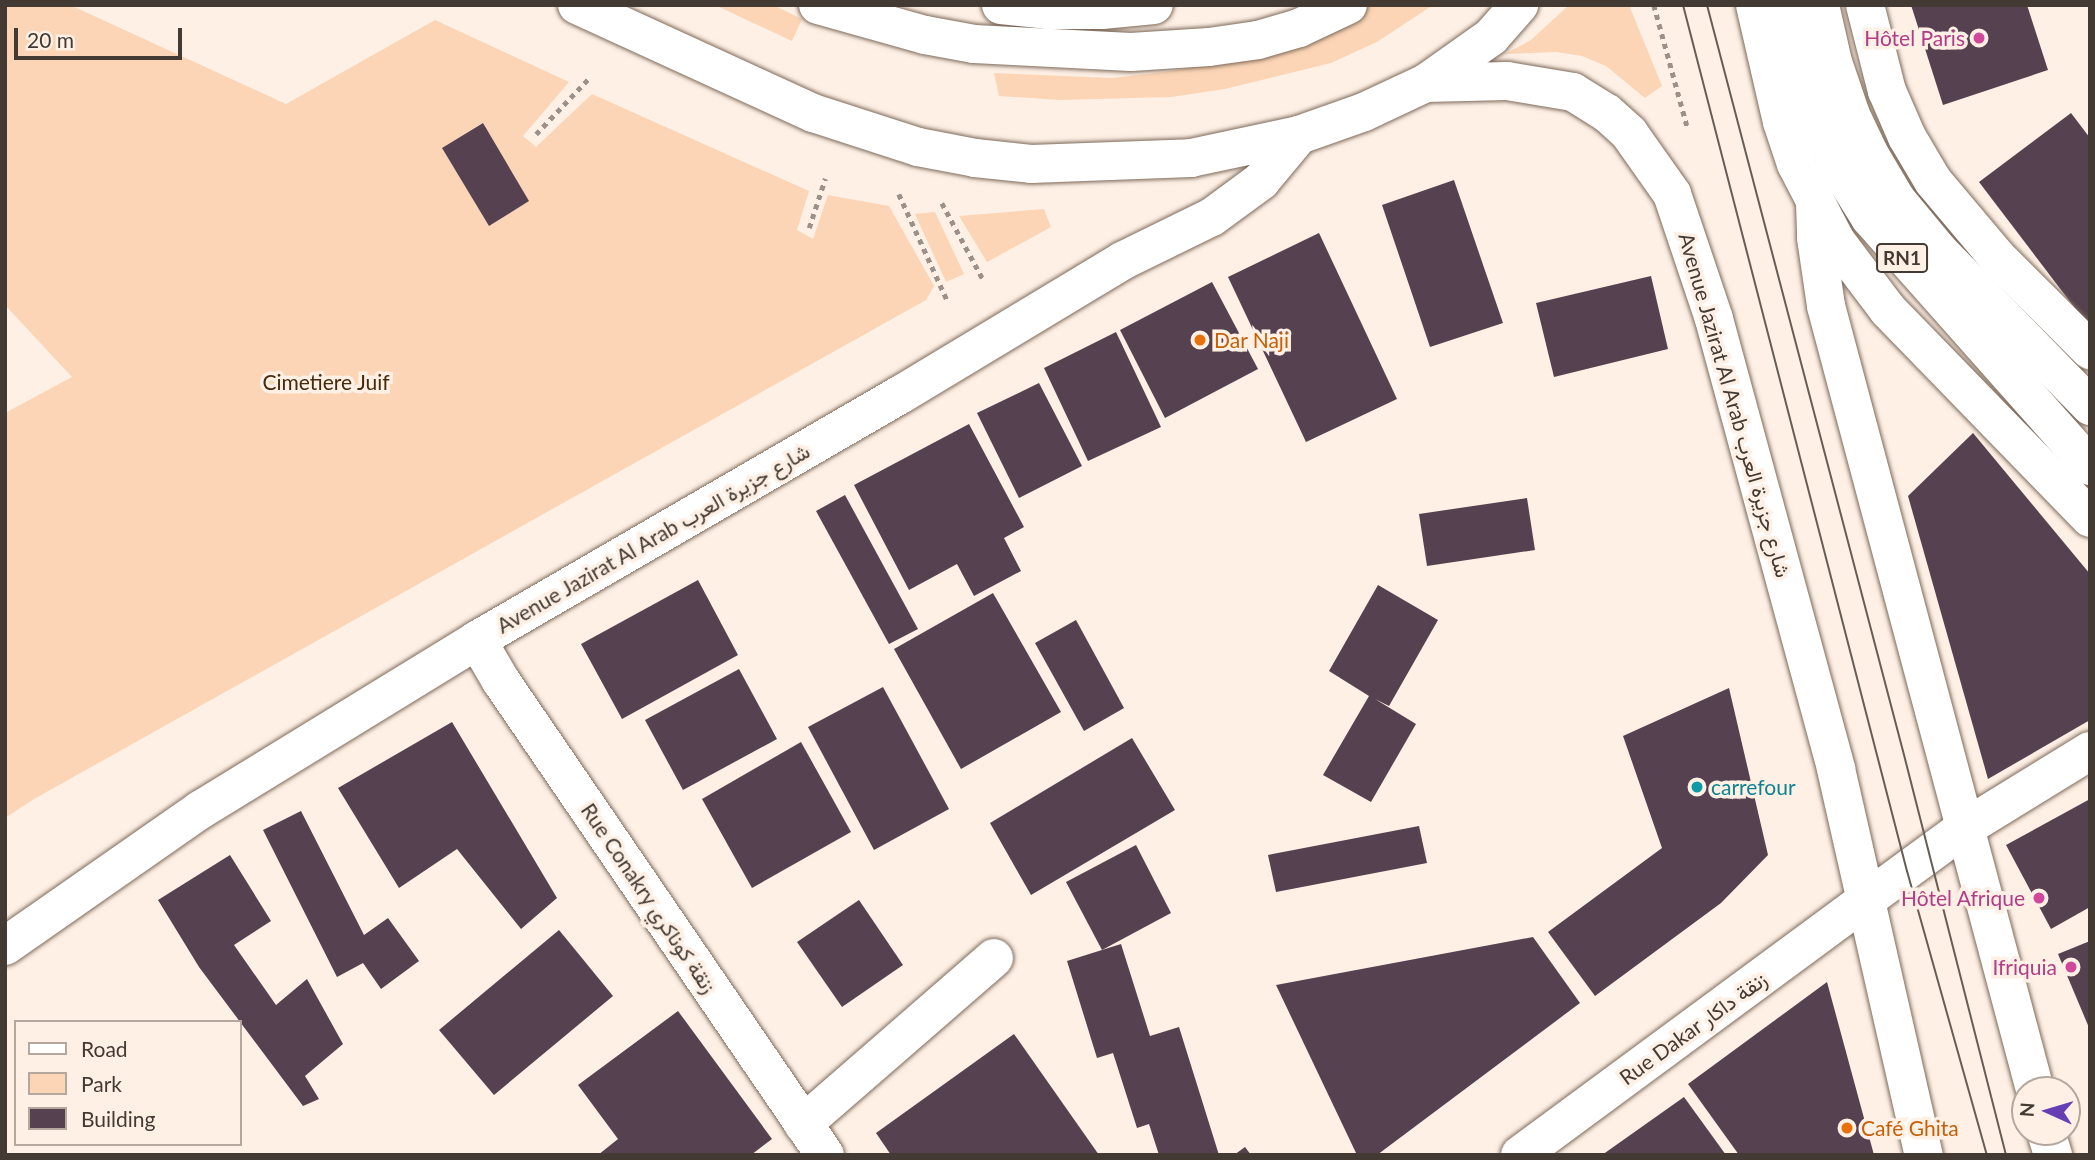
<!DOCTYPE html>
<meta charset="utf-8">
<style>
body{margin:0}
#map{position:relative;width:2095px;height:1160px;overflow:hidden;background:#fef0e5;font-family:Lato,Vazirmatn,sans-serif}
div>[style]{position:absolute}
.green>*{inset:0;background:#fbd5b5}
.building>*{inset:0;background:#55414f}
.path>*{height:4.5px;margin-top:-2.25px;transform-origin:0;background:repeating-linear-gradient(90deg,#9c9188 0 5px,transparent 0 10px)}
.roads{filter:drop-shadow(0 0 2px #7d6a5a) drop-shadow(0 0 2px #7d6a5a)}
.street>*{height:38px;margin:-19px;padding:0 19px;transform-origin:19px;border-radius:19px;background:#fff}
.secondary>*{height:38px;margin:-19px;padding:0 19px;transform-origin:19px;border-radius:19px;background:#fff}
.primary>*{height:38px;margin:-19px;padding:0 19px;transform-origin:19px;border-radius:19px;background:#fff}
.tram>*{height:2px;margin:-1px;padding:0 1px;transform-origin:1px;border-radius:1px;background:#675d55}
.dots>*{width:19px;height:19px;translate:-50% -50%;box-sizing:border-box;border:4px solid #fef0e5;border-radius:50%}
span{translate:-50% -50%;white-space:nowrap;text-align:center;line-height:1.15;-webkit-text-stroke:7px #fef0e5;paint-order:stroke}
.shield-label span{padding:2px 5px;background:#fef0e5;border:2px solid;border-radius:5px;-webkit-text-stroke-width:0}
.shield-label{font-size:19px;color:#433a33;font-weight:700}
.hotel-label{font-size:21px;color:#b23c85}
.right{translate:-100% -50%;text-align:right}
.food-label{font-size:21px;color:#c56008}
.left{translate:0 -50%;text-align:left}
.park-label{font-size:21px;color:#47290b}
.street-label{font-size:21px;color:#433a33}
.culture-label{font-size:21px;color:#0d838f}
.frame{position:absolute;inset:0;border:7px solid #433a33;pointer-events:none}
.legend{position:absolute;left:14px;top:1020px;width:228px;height:126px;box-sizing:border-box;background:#fef0e5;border:2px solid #b3a79e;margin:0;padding:9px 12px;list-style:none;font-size:21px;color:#433a33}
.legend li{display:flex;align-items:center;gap:14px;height:35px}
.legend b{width:35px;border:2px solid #b3a79e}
.north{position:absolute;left:2011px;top:1076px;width:70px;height:70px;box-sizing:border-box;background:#fef0e5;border:2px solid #b3a79e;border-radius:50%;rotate:274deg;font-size:19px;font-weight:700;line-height:28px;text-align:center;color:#433a33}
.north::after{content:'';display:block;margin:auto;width:24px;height:32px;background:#653db5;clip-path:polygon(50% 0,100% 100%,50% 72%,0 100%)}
.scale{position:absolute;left:14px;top:28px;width:168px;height:32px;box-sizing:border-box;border:4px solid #433a33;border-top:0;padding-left:9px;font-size:21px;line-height:24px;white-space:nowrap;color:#433a33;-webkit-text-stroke:5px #fef0e5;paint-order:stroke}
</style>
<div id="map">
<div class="green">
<i style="clip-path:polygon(evenodd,5px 5px,70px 5px,286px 104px,435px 20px,569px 82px,523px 136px,536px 147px,592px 94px,809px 191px,797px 230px,813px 239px,828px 195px,889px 206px,934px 286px,926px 300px,34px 799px,5px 818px,5px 413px,72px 377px,5px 305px,5px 5px,482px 123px,529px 201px,489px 226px,442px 148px,482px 123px)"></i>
<i style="clip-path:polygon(715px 5px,773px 5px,802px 19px,792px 41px)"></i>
<i style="clip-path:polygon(1365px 5px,1433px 5px,1377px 42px,1331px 63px,1225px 89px,1171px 97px,1060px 100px,999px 96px,994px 73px,1112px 78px,1172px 71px,1211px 63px)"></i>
<i style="clip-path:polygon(1569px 5px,1629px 5px,1662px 86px,1645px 98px,1606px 66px,1582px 56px,1556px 52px,1505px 54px,1531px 40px)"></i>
<i style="clip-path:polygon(1044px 209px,1051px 227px,987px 262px,959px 216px)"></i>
<i style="clip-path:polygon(935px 212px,964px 274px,946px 282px,915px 214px)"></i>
</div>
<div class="building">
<i style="clip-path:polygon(1911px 5px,2027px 5px,2048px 70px,1943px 105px)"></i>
<i style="clip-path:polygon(2071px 113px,2090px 138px,2090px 328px,1979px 182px)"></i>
<i style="clip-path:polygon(483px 123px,529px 201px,489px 226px,442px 148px)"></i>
<i style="clip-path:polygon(1454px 180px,1503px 323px,1430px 347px,1382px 205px)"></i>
<i style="clip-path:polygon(1319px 233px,1397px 399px,1306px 442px,1228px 277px)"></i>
<i style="clip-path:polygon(1651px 276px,1668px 349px,1554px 377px,1536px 303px)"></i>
<i style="clip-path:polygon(1212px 282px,1258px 369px,1165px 418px,1120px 330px)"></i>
<i style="clip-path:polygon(1116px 332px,1161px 427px,1088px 461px,1044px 368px)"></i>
<i style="clip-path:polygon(1039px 383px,1082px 466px,1019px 498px,977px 413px)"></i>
<i style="clip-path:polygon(969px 424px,1024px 527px,1004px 538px,1021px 571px,974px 596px,957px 564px,909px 590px,854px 485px)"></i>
<i style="clip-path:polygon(1973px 433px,2090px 574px,2090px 720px,1988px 779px,1908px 496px)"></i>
<i style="clip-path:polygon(845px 495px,918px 629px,889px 644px,816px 511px)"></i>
<i style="clip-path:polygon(1527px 498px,1535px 550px,1427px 566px,1419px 514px)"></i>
<i style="clip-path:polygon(698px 580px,738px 655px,622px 719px,581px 644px)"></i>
<i style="clip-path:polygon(1378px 585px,1438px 620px,1389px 706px,1375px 699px,1416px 724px,1371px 802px,1323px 775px,1369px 696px,1329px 671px)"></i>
<i style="clip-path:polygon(993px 593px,1061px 712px,961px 769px,894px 649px)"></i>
<i style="clip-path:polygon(1076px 620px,1124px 708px,1084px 731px,1035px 643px)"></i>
<i style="clip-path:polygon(739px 669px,777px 739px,683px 790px,645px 720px)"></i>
<i style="clip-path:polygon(883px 687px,949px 809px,874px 850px,808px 727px)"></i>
<i style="clip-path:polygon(1729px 688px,1768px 855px,1721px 903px,1595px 996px,1548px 932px,1662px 848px,1623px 736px)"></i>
<i style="clip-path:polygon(452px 722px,557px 898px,521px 929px,457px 849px,399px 888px,338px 788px)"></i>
<i style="clip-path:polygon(1132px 738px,1175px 810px,1031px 895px,990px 823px)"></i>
<i style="clip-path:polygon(801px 742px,851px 832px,752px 888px,702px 799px)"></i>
<i style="clip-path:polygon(2090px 799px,2090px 907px,2051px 929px,2006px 845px)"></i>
<i style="clip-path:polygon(301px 811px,364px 935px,388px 918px,419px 961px,381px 989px,363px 963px,337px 977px,263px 830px)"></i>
<i style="clip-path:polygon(1419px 826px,1427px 863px,1276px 892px,1268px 855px)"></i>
<i style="clip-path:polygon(1136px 845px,1171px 913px,1102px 950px,1066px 882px)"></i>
<i style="clip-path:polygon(230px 855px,271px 921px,234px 945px,276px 1005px,307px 979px,343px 1044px,305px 1076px,319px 1099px,303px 1106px,199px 967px,158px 900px)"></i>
<i style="clip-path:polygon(859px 900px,903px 965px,842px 1007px,797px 942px)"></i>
<i style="clip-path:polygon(559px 930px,613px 996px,494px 1095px,439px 1030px)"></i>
<i style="clip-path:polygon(1533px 937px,1580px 1003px,1377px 1155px,1357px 1155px,1276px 985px)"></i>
<i style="clip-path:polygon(2090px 941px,2090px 1030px,2058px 954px)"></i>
<i style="clip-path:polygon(1121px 944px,1150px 1036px,1179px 1027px,1219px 1155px,1159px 1155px,1149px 1124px,1137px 1128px,1113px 1053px,1097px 1058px,1067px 961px)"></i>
<i style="clip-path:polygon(1827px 982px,1874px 1155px,1739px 1155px,1688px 1084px)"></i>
<i style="clip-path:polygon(678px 1011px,772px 1139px,751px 1155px,598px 1155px,618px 1139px,578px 1085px)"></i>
<i style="clip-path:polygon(1014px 1034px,1099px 1155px,891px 1155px,876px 1133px)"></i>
<i style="clip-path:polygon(1684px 1097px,1726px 1155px,1602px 1155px)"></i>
<i style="clip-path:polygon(1245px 1147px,1251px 1155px,1234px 1155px)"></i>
</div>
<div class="path">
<i style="left:1654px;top:5px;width:129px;rotate:74.7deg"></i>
<i style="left:536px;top:134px;width:79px;rotate:-46.5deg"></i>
<i style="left:899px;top:194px;width:116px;rotate:65.6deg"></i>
<i style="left:942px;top:203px;width:86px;rotate:61.7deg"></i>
<i style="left:809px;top:228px;width:52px;rotate:-71.9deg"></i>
</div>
<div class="roads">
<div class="street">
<i style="left:477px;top:640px;width:48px;rotate:59.7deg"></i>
<i style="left:501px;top:681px;width:574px;rotate:55.65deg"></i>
<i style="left:1963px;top:829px;width:149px;rotate:-31.6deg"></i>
<i style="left:5px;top:946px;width:238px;rotate:-34.9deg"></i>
<i style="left:200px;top:810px;width:325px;rotate:-31.5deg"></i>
<i style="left:477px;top:640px;width:489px;rotate:-30.1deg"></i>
<i style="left:900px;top:395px;width:259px;rotate:-31.1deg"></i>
<i style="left:1122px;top:261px;width:100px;rotate:-26.1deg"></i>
<i style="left:1212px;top:217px;width:61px;rotate:-36.3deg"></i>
<i style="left:1261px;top:181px;width:60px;rotate:-50.4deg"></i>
<i style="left:803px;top:1124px;width:253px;rotate:-41deg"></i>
<i style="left:1520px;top:1155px;width:430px;rotate:-36.4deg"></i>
</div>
<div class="secondary">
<i style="left:1426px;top:83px;width:81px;rotate:-1.4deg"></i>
<i style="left:1507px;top:81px;width:67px;rotate:9.5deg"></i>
<i style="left:1573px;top:92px;width:40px;rotate:32deg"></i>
<i style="left:1607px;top:113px;width:30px;rotate:42deg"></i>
<i style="left:1629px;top:133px;width:75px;rotate:54.8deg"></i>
<i style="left:1672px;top:194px;width:132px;rotate:71.4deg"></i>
<i style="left:1714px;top:319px;width:466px;rotate:74.8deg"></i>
<i style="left:1836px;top:769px;width:396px;rotate:77.2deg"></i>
<i style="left:1815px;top:203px;width:35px;rotate:88deg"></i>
<i style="left:1816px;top:238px;width:69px;rotate:81.6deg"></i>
<i style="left:1826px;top:306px;width:811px;rotate:75.07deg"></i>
<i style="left:1866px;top:900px;width:120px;rotate:-36.2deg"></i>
<i style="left:2046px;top:1132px;width:24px;rotate:73deg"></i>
</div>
<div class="primary">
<i style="left:577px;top:5px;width:260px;rotate:24.6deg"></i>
<i style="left:813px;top:113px;width:110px;rotate:17.9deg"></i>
<i style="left:918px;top:147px;width:58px;rotate:10.9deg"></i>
<i style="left:975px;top:158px;width:56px;rotate:6.1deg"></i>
<i style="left:1031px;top:164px;width:160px;rotate:-2.1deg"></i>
<i style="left:1191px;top:158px;width:110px;rotate:-12deg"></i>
<i style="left:1299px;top:135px;width:69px;rotate:-19.5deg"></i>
<i style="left:1364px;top:112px;width:68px;rotate:-25.1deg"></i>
<i style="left:1426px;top:83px;width:80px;rotate:-35.3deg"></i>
<i style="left:1491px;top:37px;width:43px;rotate:-48.8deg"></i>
<i style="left:818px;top:5px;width:111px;rotate:15.7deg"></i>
<i style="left:925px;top:35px;width:50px;rotate:10.4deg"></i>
<i style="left:974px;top:44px;width:157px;rotate:2.9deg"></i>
<i style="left:1131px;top:52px;width:78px;rotate:-3.7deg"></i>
<i style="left:1209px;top:47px;width:49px;rotate:-8.1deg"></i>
<i style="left:1258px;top:40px;width:43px;rotate:-16.3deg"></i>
<i style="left:1299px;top:28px;width:54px;rotate:-25.1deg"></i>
<i style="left:1001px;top:5px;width:46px;rotate:6.2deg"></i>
<i style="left:1047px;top:10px;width:55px"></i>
<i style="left:1102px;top:10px;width:52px;rotate:-5.5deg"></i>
<i style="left:1755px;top:5px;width:120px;rotate:77deg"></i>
<i style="left:1782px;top:122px;width:44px;rotate:71.6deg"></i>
<i style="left:1796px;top:164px;width:87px;rotate:62.5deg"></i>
<i style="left:1836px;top:241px;width:86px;rotate:53deg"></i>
<i style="left:1888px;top:310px;width:290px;rotate:45.8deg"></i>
<i style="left:1789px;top:5px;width:78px;rotate:76.7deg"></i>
<i style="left:1807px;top:81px;width:57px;rotate:72.5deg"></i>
<i style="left:1824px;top:135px;width:42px;rotate:64.7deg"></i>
<i style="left:1842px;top:173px;width:53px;rotate:58.1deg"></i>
<i style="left:1870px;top:218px;width:332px;rotate:48.4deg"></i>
<i style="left:1820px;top:5px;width:58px;rotate:77.2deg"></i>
<i style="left:1833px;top:62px;width:56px;rotate:71.2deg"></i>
<i style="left:1851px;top:115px;width:42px;rotate:64.7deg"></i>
<i style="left:1869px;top:153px;width:53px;rotate:59.6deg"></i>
<i style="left:1896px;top:199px;width:66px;rotate:50.5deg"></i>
<i style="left:1938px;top:250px;width:218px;rotate:45.7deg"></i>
<i style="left:1865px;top:5px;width:89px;rotate:75.7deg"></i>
<i style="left:1887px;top:91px;width:50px;rotate:66.5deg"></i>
<i style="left:1907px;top:137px;width:51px;rotate:59.4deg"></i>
<i style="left:1933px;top:181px;width:99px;rotate:49.9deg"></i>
<i style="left:1997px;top:257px;width:132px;rotate:45deg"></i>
</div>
</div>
<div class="tram">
<i style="left:1683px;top:5px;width:895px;rotate:75.5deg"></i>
<i style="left:1907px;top:871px;width:295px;rotate:74.3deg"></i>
<i style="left:1707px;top:5px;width:771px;rotate:75.28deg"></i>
<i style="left:1903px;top:751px;width:417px;rotate:75.7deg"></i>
</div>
<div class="dots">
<i style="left:1979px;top:38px;background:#d1479c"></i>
<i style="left:1200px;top:340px;background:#e8710a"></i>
<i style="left:1697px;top:787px;background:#0f9aa8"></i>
<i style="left:2039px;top:898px;background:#d1479c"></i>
<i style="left:2071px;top:967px;background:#d1479c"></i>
<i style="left:1847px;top:1128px;background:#e8710a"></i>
</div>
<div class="shield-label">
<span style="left:1902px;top:258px">RN1</span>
</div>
<div class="hotel-label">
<span class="right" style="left:1965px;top:38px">Hôtel Paris</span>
<span class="right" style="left:2025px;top:898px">Hôtel Afrique</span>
<span class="right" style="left:2057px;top:967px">Ifriquia</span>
</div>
<div class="food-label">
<span class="left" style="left:1214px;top:340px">Dar Naji</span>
<span class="left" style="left:1861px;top:1128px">Café Ghita</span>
</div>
<div class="park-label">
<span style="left:326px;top:382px">Cimetiere Juif</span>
</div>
<div class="street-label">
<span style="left:1735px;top:405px;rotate:74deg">Avenue Jazirat Al Arab شارع جزيرة العرب</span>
<span style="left:653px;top:538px;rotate:-30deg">Avenue Jazirat Al Arab شارع جزيرة العرب</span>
<span style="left:649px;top:898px;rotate:56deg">Rue Conakry زنقة كوناكري</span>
<span style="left:1693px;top:1028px;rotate:-36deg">Rue Dakar زنقة داكار</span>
</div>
<div class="culture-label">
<span class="left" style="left:1711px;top:787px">carrefour</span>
</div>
<div class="frame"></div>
<ul class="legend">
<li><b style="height:9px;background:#fff"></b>Road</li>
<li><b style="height:19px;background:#fbd5b5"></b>Park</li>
<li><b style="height:19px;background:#55414f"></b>Building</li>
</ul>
<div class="north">N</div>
<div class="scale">20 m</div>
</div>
